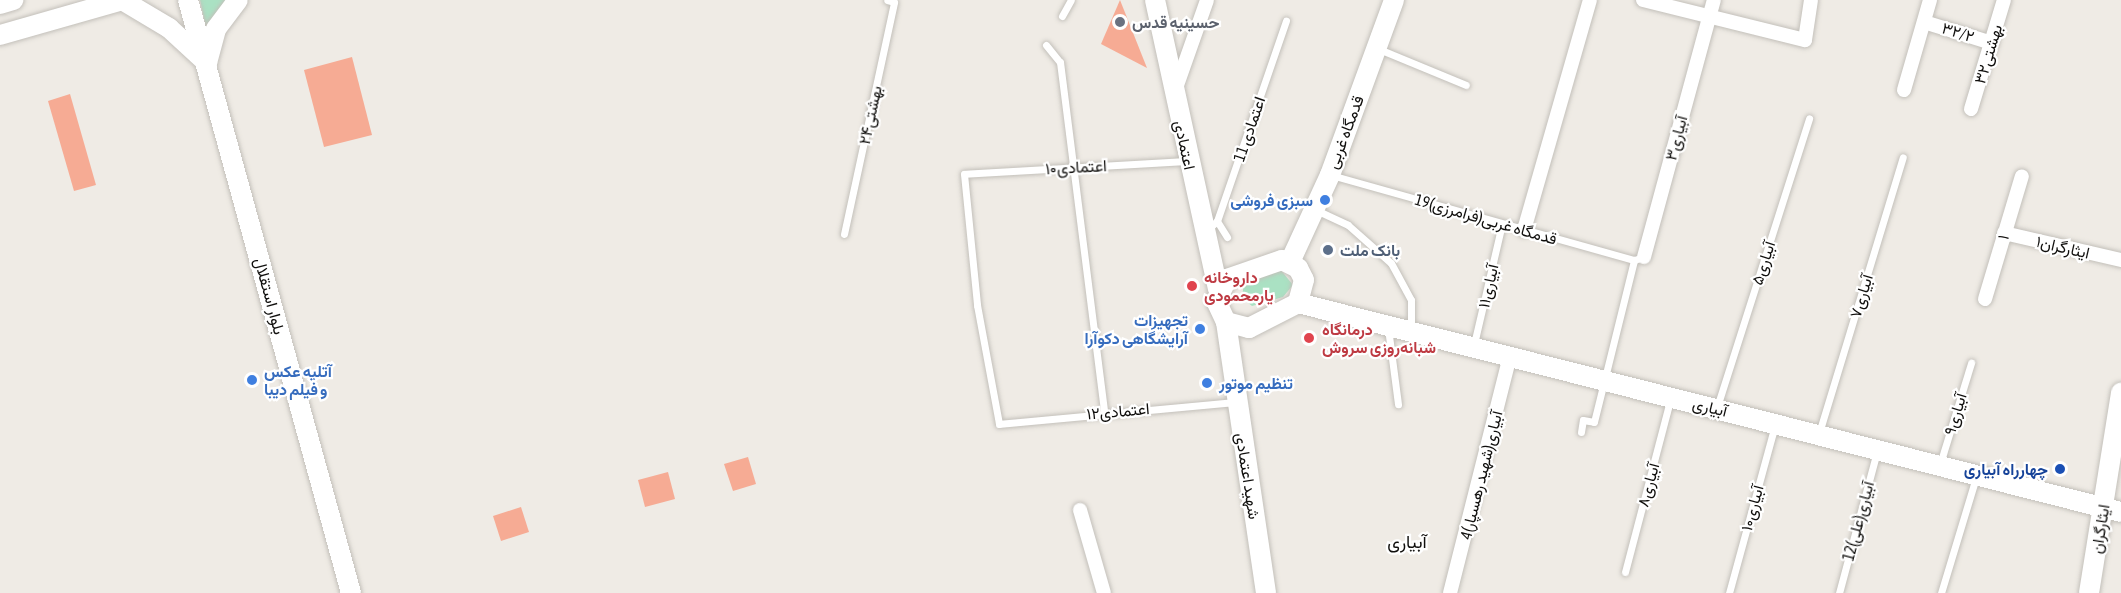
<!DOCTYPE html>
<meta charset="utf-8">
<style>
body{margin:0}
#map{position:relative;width:2121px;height:593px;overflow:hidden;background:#efebe5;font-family:"Asap Condensed",Vazirmatn,sans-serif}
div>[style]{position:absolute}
.green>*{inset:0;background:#aae1c3}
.building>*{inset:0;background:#f6ab94}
.roads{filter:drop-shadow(0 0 2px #c3c0ba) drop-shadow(0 0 2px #c3c0ba)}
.lane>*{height:7px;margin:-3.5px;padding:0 3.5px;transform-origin:3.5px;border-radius:3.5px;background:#fff}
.street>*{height:14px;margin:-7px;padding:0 7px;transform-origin:7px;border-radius:7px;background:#fff}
.secondary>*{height:20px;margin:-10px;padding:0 10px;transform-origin:10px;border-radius:10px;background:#fff}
.dots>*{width:16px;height:16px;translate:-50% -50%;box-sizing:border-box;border:3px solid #fff;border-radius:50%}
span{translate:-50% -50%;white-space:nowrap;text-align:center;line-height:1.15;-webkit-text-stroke:4.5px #fff;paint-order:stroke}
.worship-label{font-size:16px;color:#5b616d;font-weight:700}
.left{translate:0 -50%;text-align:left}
.street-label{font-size:16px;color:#100f0d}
.shop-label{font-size:16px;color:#366cbe;font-weight:700}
.right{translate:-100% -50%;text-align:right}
.service-label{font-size:16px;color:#4e5e75;font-weight:700}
.health-label{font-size:16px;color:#be3a42;font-weight:700}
.transit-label{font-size:16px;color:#164399;font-weight:700}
.neighbourhood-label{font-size:18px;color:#100f0d}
</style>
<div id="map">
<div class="green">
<i style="clip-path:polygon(200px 0,232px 0,207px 32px)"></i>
<i style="clip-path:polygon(1280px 269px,1293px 285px,1283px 297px,1252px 306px,1242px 298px,1244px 282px)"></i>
</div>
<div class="building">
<i style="clip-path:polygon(1120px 0,1147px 68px,1101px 44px)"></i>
<i style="clip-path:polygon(352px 57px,372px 135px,324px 147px,304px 70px)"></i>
<i style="clip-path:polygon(70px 94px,96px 185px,74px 191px,48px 101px)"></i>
<i style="clip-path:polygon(748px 457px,756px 484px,733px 491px,724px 464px)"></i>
<i style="clip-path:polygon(668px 472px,675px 499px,645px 507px,638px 480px)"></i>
<i style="clip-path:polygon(521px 507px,529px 532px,501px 541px,493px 516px)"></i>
</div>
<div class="roads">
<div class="lane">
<i style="left:1062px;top:16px;width:18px;rotate:-61deg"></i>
<i style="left:1046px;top:45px;width:22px;rotate:51deg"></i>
<i style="left:1060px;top:62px;width:352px;rotate:82.8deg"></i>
<i style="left:1379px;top:49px;width:94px;rotate:22.5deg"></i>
<i style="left:1187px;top:161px;width:223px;rotate:176.7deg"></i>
<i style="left:964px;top:174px;width:132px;rotate:84.3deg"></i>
<i style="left:977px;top:305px;width:121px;rotate:79.5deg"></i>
<i style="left:999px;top:424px;width:239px;rotate:-5.3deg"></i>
<i style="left:1331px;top:175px;width:315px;rotate:15.7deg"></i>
<i style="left:1634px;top:260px;width:10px;rotate:-17deg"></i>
<i style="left:1316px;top:210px;width:35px;rotate:25deg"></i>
<i style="left:1348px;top:225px;width:57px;rotate:41.5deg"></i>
<i style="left:1391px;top:263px;width:42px;rotate:61.6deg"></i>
<i style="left:1411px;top:300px;width:30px;rotate:90deg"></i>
<i style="left:1217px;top:221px;width:19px;rotate:58deg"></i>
<i style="left:1207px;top:230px;width:13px;rotate:-42deg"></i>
<i style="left:1217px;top:221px;width:212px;rotate:-71deg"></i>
<i style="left:844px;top:234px;width:237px;rotate:-77.8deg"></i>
<i style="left:894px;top:2px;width:7px;rotate:-164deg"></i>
<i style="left:1388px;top:328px;width:77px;rotate:82.5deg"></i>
<i style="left:1474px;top:344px;width:123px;rotate:-76.9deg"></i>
<i style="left:1717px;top:407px;width:303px;rotate:-72.3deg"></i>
<i style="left:1581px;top:432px;width:12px;rotate:-81deg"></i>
<i style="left:1583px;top:420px;width:11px;rotate:10deg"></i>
<i style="left:1594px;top:422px;width:167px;rotate:-76.1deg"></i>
<i style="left:1819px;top:433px;width:288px;rotate:-73.1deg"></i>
<i style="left:1940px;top:464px;width:106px;rotate:-72.9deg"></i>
<i style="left:1625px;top:572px;width:178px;rotate:-75.3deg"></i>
<i style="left:1729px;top:593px;width:174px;rotate:-74.7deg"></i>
<i style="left:1839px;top:593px;width:147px;rotate:-75deg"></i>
<i style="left:1941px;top:593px;width:121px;rotate:-73.2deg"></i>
</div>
<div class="street">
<i style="left:1643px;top:0;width:167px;rotate:13.9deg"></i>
<i style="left:1805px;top:40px;width:40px;rotate:-81.5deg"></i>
<i style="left:1924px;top:22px;width:71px;rotate:17.2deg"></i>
<i style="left:1904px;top:90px;width:94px;rotate:-73.9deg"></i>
<i style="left:1175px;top:91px;width:96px;rotate:-70.6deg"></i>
<i style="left:1971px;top:109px;width:114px;rotate:-73.2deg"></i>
<i style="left:1524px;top:230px;width:239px;rotate:-74deg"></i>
<i style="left:2004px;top:233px;width:120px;rotate:13deg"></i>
<i style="left:1644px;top:257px;width:266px;rotate:-74.8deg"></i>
<i style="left:1985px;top:299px;width:128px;rotate:-73.3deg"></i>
<i style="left:1080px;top:510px;width:86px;rotate:73.9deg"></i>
<i style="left:1450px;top:593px;width:244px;rotate:-75.8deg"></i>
</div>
<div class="secondary">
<i style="left:122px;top:0;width:55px;rotate:30.8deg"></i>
<i style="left:169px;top:28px;width:52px;rotate:42.6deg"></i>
<i style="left:207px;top:63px;width:35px;rotate:-75deg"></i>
<i style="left:216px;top:29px;width:36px;rotate:-53deg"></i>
<i style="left:188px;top:0;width:615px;rotate:74.63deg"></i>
<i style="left:1155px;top:0;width:296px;rotate:77.7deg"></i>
<i style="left:0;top:4px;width:14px;rotate:-17deg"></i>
<i style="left:0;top:35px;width:128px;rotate:-15.9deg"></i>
<i style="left:1282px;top:260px;width:18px;rotate:27deg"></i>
<i style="left:1298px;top:268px;width:13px;rotate:63deg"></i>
<i style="left:1304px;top:280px;width:24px;rotate:105deg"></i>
<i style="left:1298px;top:303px;width:55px;rotate:153deg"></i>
<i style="left:1249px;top:328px;width:24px;rotate:-165deg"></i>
<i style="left:1226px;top:322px;width:23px;rotate:-115deg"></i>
<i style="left:1216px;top:301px;width:25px;rotate:-63deg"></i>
<i style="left:1227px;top:279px;width:58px;rotate:-19.1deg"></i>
<i style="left:1290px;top:262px;width:96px;rotate:-65.3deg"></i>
<i style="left:1330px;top:175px;width:186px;rotate:-69.9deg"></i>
<i style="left:1298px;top:303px;width:849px;rotate:14.25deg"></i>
<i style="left:1226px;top:322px;width:274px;rotate:81.6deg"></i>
<i style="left:2089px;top:593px;width:203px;rotate:-80.9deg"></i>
</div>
</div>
<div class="dots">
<i style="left:1120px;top:22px;background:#6b7280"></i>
<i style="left:1325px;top:200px;background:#3f7fe0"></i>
<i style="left:1328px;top:250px;background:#5c6f8a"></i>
<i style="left:1192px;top:286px;background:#e0444e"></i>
<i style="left:1200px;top:329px;background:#3f7fe0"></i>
<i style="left:1309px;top:338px;background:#e0444e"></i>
<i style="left:252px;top:380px;background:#3f7fe0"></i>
<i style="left:1207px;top:383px;background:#3f7fe0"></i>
<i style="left:2060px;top:469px;background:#1a4fb4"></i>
</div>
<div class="worship-label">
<span class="left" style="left:1132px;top:22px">حسینیه قدس</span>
</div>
<div class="street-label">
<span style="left:1958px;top:32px;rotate:17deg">۳۲/۲</span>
<span style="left:1988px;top:54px;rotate:-73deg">بهشتی۳۲</span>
<span style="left:870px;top:115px;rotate:-78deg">۲۴بهشتی</span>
<span style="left:1249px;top:129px;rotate:-71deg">11 اعتمادی</span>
<span style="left:1345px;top:132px;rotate:-69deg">قدمگاه غربی</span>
<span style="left:1676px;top:138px;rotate:-75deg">آبیاری۳</span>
<span style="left:1185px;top:145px;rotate:78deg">اعتمادی</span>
<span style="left:1076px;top:167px;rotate:-3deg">اعتمادی۱۰</span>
<span style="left:1486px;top:219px;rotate:16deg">19قدمگاه غربی(فرامرزی)</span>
<span style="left:2003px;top:237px;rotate:-73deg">۱</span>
<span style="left:2063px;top:247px;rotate:13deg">ایثارگران۱</span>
<span style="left:1763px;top:263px;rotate:-72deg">آبیاری۵</span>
<span style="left:1488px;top:286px;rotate:-77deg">آبیاری۱۱</span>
<span style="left:270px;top:296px;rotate:75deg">بلوار استقلال</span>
<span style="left:1861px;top:296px;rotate:-73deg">آبیاری۷</span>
<span style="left:1710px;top:407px;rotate:14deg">آبیاری</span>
<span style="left:1118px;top:411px;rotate:-5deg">اعتمادی۱۲</span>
<span style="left:1955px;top:414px;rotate:-73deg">آبیاری۹</span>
<span style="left:1481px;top:475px;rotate:-76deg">4آبیاری(شهید رهسپار)</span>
<span style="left:1248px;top:476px;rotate:81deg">شهید اعتمادی</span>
<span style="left:1648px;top:485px;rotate:-75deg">آبیاری۸</span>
<span style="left:1752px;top:508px;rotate:-75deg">آبیاری۱۰</span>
<span style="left:1858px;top:521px;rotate:-75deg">12آبیاری(علی)</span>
<span style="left:2100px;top:529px;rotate:-81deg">ایثارگران</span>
</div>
<div class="shop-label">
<span class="right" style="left:1313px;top:200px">سبزی فروشی</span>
<span class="right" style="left:1188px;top:329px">تجهیزات<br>آرایشگاهی دکوآرا</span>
<span class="left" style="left:264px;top:380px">آتلیه عکس<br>و فیلم دیبا</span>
<span class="left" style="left:1219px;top:383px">تنظیم موتور</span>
</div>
<div class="service-label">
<span class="left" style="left:1340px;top:250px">بانک ملت</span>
</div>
<div class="health-label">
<span class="left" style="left:1204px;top:286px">داروخانه<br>یارمحمودی</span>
<span class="left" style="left:1322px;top:338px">درمانگاه<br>شبانه‌روزی سروش</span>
</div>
<div class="transit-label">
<span class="right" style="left:2048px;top:469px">چهارراه آبیاری</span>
</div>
<div class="neighbourhood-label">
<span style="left:1407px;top:542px">آبیاری</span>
</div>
</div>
